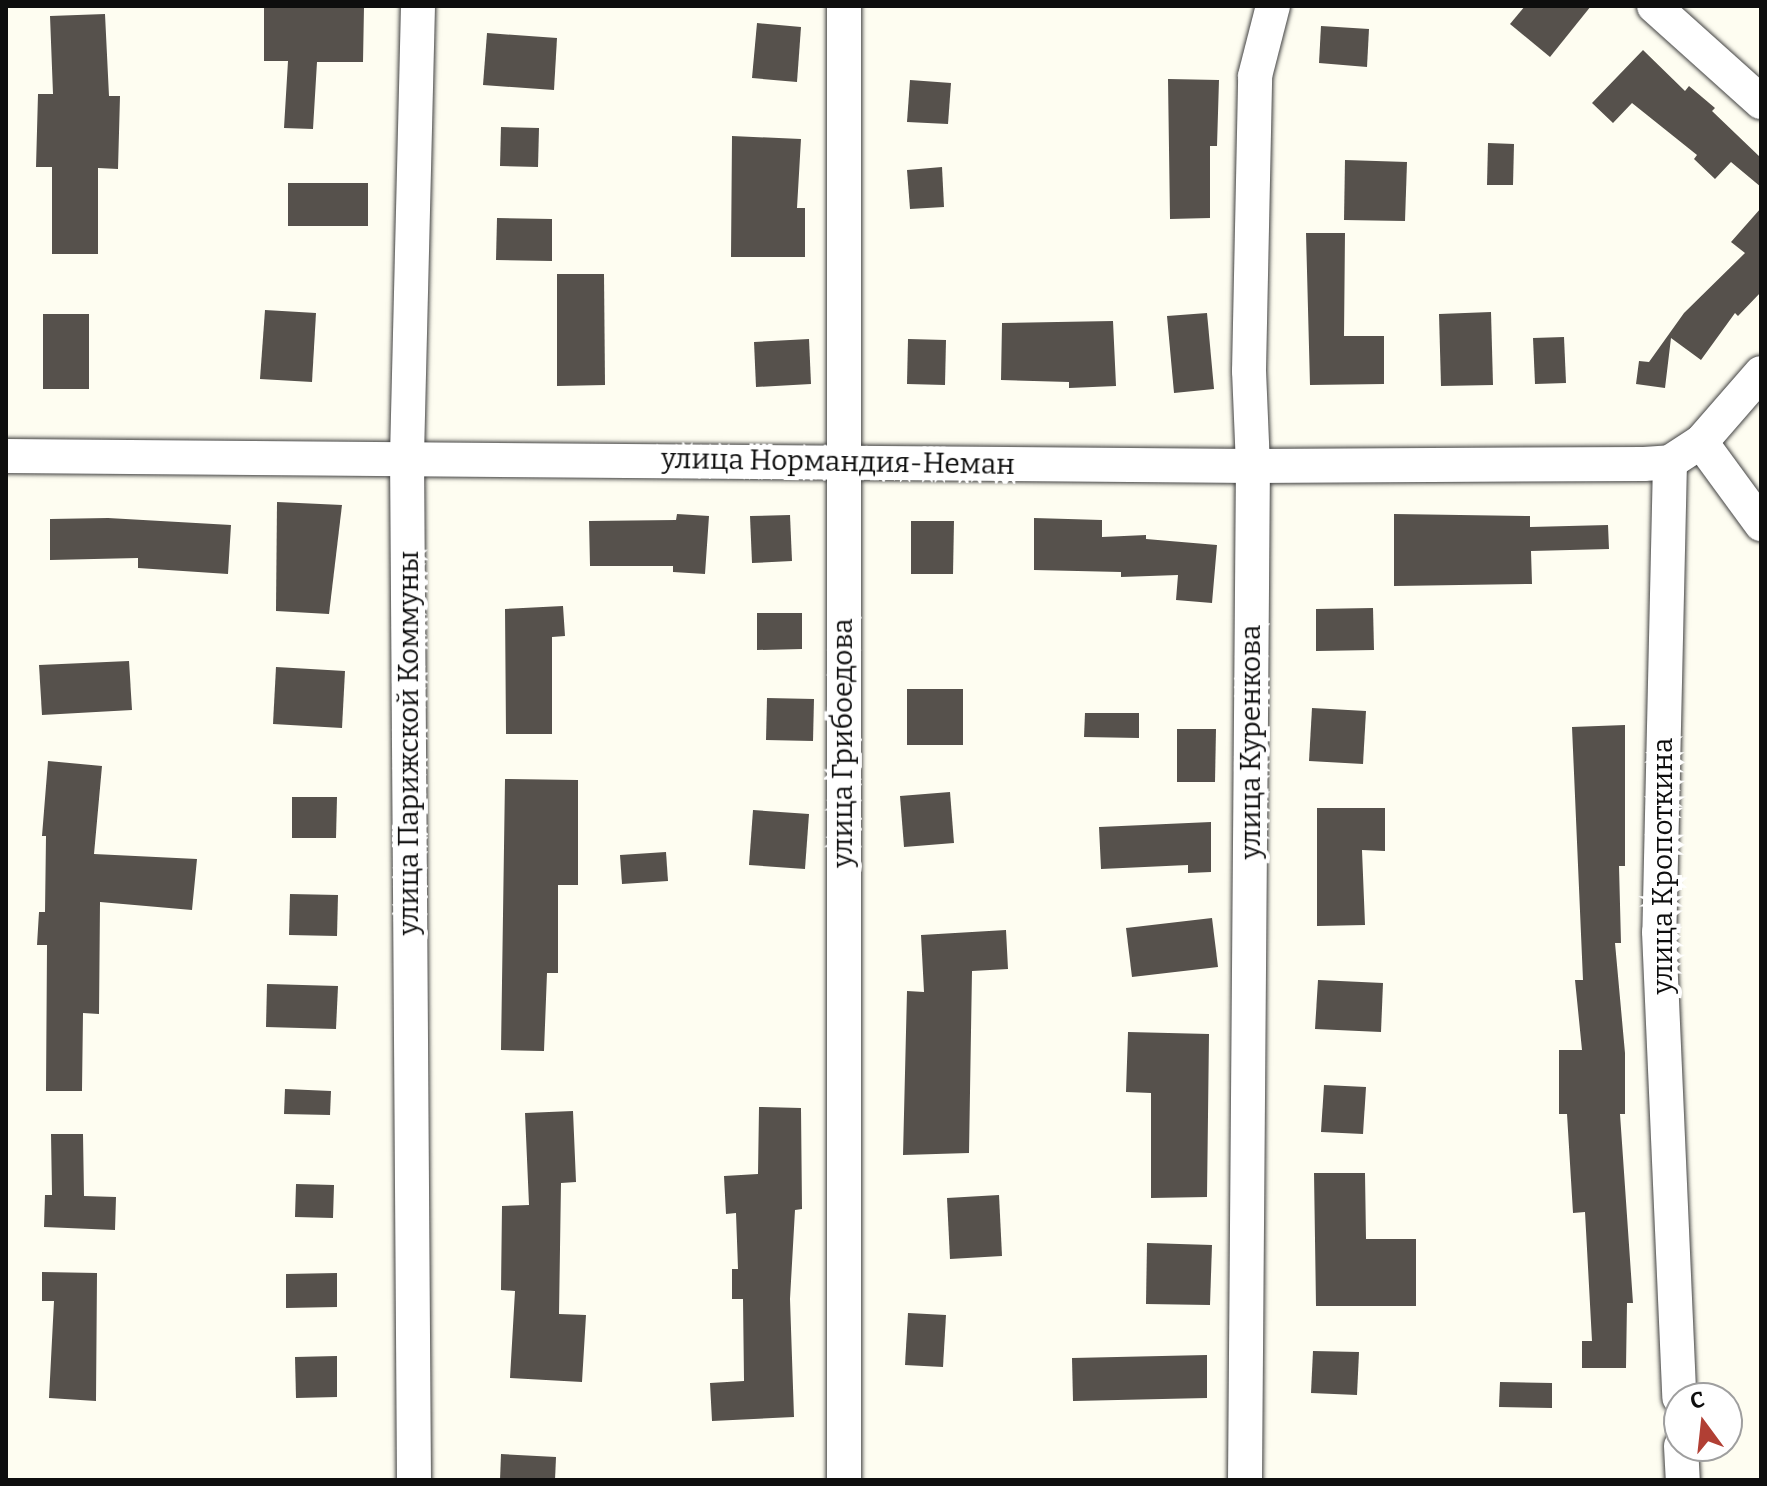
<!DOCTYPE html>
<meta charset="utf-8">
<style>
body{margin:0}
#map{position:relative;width:1767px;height:1486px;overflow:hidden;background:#fefdf1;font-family:Bitter,serif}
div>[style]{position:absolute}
.building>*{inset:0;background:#56514c}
.roads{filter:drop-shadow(0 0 2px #414141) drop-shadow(0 0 2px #414141)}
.minor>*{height:34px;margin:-17px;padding:0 17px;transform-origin:17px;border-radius:17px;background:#fff}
span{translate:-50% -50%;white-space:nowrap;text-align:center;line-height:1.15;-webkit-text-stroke:8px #fff;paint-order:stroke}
.street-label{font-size:28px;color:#0e0e0e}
.frame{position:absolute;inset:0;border:8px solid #0e0e0e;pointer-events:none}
.north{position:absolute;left:1663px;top:1382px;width:80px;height:80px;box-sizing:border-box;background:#fff;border:2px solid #9f9f9f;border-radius:50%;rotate:345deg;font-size:22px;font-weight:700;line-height:32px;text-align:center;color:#0e0e0e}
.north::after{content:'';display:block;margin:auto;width:28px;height:36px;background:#b13f34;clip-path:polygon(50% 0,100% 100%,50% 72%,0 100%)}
</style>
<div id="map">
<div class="building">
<i style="clip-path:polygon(1525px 6px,1591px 6px,1550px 57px,1510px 24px)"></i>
<i style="clip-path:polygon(264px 7px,364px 7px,363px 62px,317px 62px,313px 129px,284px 128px,288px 61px,264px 61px)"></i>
<i style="clip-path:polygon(105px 14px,109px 96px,120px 96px,118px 169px,98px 168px,98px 254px,52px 254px,52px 167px,36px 167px,38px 94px,53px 94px,50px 16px)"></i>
<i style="clip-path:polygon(757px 23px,801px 27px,797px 82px,752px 78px)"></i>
<i style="clip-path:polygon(1321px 26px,1369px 29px,1367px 67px,1319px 63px)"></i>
<i style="clip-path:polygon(487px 33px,557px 38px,554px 90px,483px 85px)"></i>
<i style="clip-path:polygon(1643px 50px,1685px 91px,1689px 86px,1715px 108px,1712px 111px,1761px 158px,1761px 187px,1731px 162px,1715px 179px,1694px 159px,1697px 155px,1632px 103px,1613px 123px,1592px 103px)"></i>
<i style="clip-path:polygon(1168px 79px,1219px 80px,1217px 146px,1210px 146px,1210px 218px,1170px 219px)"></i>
<i style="clip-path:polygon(910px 80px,951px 83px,948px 124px,907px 122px)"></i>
<i style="clip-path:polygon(501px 127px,539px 128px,538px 167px,500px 166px)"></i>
<i style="clip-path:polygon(732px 136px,801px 139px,797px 208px,805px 208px,805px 257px,731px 257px)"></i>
<i style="clip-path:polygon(1488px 143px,1514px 144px,1513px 185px,1487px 185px)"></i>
<i style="clip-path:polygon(1345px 160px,1407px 162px,1405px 221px,1344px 220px)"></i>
<i style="clip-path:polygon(942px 167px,944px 207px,910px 209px,907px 170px)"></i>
<i style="clip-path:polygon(288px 183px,368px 183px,368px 226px,288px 226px)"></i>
<i style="clip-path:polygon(1761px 208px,1761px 292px,1738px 316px,1735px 313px,1701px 360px,1671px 338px,1665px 388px,1636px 384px,1639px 361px,1649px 362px,1684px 313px,1745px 253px,1731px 242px)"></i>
<i style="clip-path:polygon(497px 218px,552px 219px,552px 261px,496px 260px)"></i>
<i style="clip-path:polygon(1306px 233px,1345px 233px,1344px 336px,1384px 336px,1384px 384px,1310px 385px)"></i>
<i style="clip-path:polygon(557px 274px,604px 274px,605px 385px,557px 386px)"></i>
<i style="clip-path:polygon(265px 310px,316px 313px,312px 382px,260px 379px)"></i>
<i style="clip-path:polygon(1491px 312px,1493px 385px,1441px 386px,1439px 314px)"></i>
<i style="clip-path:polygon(1207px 313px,1214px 389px,1174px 393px,1167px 316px)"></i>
<i style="clip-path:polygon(43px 314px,89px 314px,89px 389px,43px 389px)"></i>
<i style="clip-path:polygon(1113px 321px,1116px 386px,1069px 388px,1069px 382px,1001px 380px,1002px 323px)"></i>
<i style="clip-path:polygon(1564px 337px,1566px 383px,1535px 384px,1533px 338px)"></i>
<i style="clip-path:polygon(809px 339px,811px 384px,756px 387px,754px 342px)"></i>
<i style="clip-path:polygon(908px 339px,946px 340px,945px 385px,907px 384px)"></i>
<i style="clip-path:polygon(277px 502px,342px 505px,329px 614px,276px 611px)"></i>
<i style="clip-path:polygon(677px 514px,709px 516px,705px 574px,673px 572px,673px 566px,590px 566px,589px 521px,676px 520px)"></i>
<i style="clip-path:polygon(1394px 514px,1530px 516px,1530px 527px,1608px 525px,1609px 549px,1531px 551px,1532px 584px,1394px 586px)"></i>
<i style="clip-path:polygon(790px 515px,792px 561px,752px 563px,750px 516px)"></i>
<i style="clip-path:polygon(108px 518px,231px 525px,228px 574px,138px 568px,138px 558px,50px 560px,50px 519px)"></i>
<i style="clip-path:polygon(1034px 518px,1102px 520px,1102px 537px,1146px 535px,1146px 539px,1217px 545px,1212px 603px,1176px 600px,1178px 575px,1121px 577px,1121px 572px,1034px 570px)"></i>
<i style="clip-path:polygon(911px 521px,954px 521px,953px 574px,911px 574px)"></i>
<i style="clip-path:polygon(563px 606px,565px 636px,552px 637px,552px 734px,506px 734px,505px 609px)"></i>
<i style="clip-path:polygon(1373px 608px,1374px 650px,1316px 651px,1316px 609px)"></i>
<i style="clip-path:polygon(757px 613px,802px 613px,802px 649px,757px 650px)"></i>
<i style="clip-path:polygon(129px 661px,132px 710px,42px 715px,39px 665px)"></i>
<i style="clip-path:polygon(276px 667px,345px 671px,342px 728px,273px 724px)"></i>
<i style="clip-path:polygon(907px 689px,963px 689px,963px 745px,907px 745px)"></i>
<i style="clip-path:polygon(767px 698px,814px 699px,813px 741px,766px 740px)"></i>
<i style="clip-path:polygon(1312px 708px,1366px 711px,1363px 764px,1309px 761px)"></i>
<i style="clip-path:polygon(1085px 713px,1139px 713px,1139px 738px,1084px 737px)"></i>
<i style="clip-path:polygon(1625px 725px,1625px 866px,1619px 866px,1621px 943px,1615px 943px,1625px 1053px,1625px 1114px,1620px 1114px,1633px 1303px,1627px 1303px,1626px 1368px,1582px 1368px,1582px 1341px,1592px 1341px,1585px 1212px,1573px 1213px,1567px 1114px,1559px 1114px,1559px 1050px,1582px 1050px,1575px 980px,1583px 980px,1572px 727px)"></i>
<i style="clip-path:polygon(1177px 729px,1216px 729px,1215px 782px,1177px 782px)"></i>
<i style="clip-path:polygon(48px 761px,102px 766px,94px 854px,197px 859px,192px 910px,100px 902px,99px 1014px,83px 1013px,82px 1091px,46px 1091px,47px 945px,37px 945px,39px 912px,45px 912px,46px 836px,42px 836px)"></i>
<i style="clip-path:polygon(505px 779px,578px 780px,578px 885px,558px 885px,558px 973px,547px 973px,544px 1051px,501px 1050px)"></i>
<i style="clip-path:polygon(950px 792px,954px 843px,904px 847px,900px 796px)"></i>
<i style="clip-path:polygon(292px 797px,337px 797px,336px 838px,292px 838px)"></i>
<i style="clip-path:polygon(1317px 808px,1385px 808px,1385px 851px,1362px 850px,1365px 925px,1317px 926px)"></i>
<i style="clip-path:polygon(753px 810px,809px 814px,805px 869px,749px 865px)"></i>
<i style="clip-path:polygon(1211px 822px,1211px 872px,1188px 873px,1188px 865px,1101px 869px,1099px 827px)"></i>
<i style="clip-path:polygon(666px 852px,668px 881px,622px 884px,620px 855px)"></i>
<i style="clip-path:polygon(290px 894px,338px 895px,337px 936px,289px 935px)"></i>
<i style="clip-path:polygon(1212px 918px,1218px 967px,1132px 977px,1126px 928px)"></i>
<i style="clip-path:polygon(1006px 930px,1008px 969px,972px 971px,969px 1153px,903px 1155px,907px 991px,924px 992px,921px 935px)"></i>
<i style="clip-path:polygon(1318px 980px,1383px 983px,1381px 1032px,1315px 1029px)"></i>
<i style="clip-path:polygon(267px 984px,338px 986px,336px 1029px,266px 1027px)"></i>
<i style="clip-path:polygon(1128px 1032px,1209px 1034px,1207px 1197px,1151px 1198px,1151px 1093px,1126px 1092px)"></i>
<i style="clip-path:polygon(1324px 1085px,1366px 1087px,1363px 1134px,1321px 1132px)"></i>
<i style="clip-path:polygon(285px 1089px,331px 1091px,330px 1115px,284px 1114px)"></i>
<i style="clip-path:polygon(759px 1107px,801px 1108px,802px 1209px,795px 1210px,790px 1299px,794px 1417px,712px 1421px,710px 1383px,744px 1381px,743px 1299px,732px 1299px,732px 1269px,738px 1269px,736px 1213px,726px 1214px,724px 1176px,758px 1174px)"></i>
<i style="clip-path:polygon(573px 1111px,576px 1182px,561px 1183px,559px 1314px,586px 1315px,582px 1382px,510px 1378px,515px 1291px,501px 1290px,502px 1206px,529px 1205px,525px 1113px)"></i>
<i style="clip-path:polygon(51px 1134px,83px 1134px,84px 1196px,116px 1197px,115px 1230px,44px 1227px,45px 1195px,52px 1195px)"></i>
<i style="clip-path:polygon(1314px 1173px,1365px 1173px,1366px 1239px,1416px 1239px,1416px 1306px,1316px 1306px)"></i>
<i style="clip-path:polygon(296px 1184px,334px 1185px,333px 1218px,295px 1217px)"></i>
<i style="clip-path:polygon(999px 1195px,1002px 1256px,950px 1259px,947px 1198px)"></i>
<i style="clip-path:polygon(1147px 1243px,1212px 1245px,1210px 1305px,1146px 1304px)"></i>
<i style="clip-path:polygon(42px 1272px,97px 1273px,96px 1401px,49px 1398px,54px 1301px,42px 1301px)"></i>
<i style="clip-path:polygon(337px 1273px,337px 1307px,286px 1308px,286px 1274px)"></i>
<i style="clip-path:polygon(908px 1313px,946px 1315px,943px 1367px,905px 1365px)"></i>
<i style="clip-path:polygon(1313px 1351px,1359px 1352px,1357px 1395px,1311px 1393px)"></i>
<i style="clip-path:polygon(1207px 1355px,1207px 1398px,1073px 1401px,1072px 1358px)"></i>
<i style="clip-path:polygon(337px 1356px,337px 1397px,296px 1398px,295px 1357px)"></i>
<i style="clip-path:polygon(1500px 1382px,1552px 1383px,1552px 1408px,1499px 1407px)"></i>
<i style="clip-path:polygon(501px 1454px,556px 1457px,555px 1480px,500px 1480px)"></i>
</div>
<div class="roads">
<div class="minor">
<i style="left:844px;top:6px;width:1474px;rotate:90deg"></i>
<i style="left:1654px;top:6px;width:144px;rotate:41.9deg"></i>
<i style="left:1701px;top:442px;width:102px;rotate:53.8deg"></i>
<i style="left:6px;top:456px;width:1247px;rotate:0.46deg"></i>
<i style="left:1253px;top:466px;width:391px;rotate:-0.3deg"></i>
<i style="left:1644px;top:464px;width:26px;rotate:-4deg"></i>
<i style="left:1670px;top:462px;width:37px;rotate:-33deg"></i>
<i style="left:1701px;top:442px;width:91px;rotate:-49deg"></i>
<i style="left:1670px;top:462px;width:470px;rotate:91.3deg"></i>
<i style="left:1659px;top:932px;width:466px;rotate:87.5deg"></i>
<i style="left:1681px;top:1446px;width:34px;rotate:87deg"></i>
<i style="left:414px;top:1480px;width:1024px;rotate:-90.39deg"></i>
<i style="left:407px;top:456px;width:450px;rotate:-88.6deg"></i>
<i style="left:1245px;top:1480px;width:1014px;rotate:-89.55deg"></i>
<i style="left:1253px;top:466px;width:95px;rotate:-92.4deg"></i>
<i style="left:1249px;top:371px;width:295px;rotate:-88.8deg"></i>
<i style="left:1255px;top:76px;width:72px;rotate:-75.6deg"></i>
</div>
</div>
<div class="street-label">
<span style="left:838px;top:462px;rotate:1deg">улица Нормандия-Неман</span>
<span style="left:1251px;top:742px;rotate:-90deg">улица Куренкова</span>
<span style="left:409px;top:743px;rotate:-90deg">улица Парижской Коммуны</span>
<span style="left:843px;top:743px;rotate:-90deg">улица Грибоедова</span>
<span style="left:1663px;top:866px;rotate:-90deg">улица Кропоткина</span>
</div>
<div class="frame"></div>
<div class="north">С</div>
</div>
